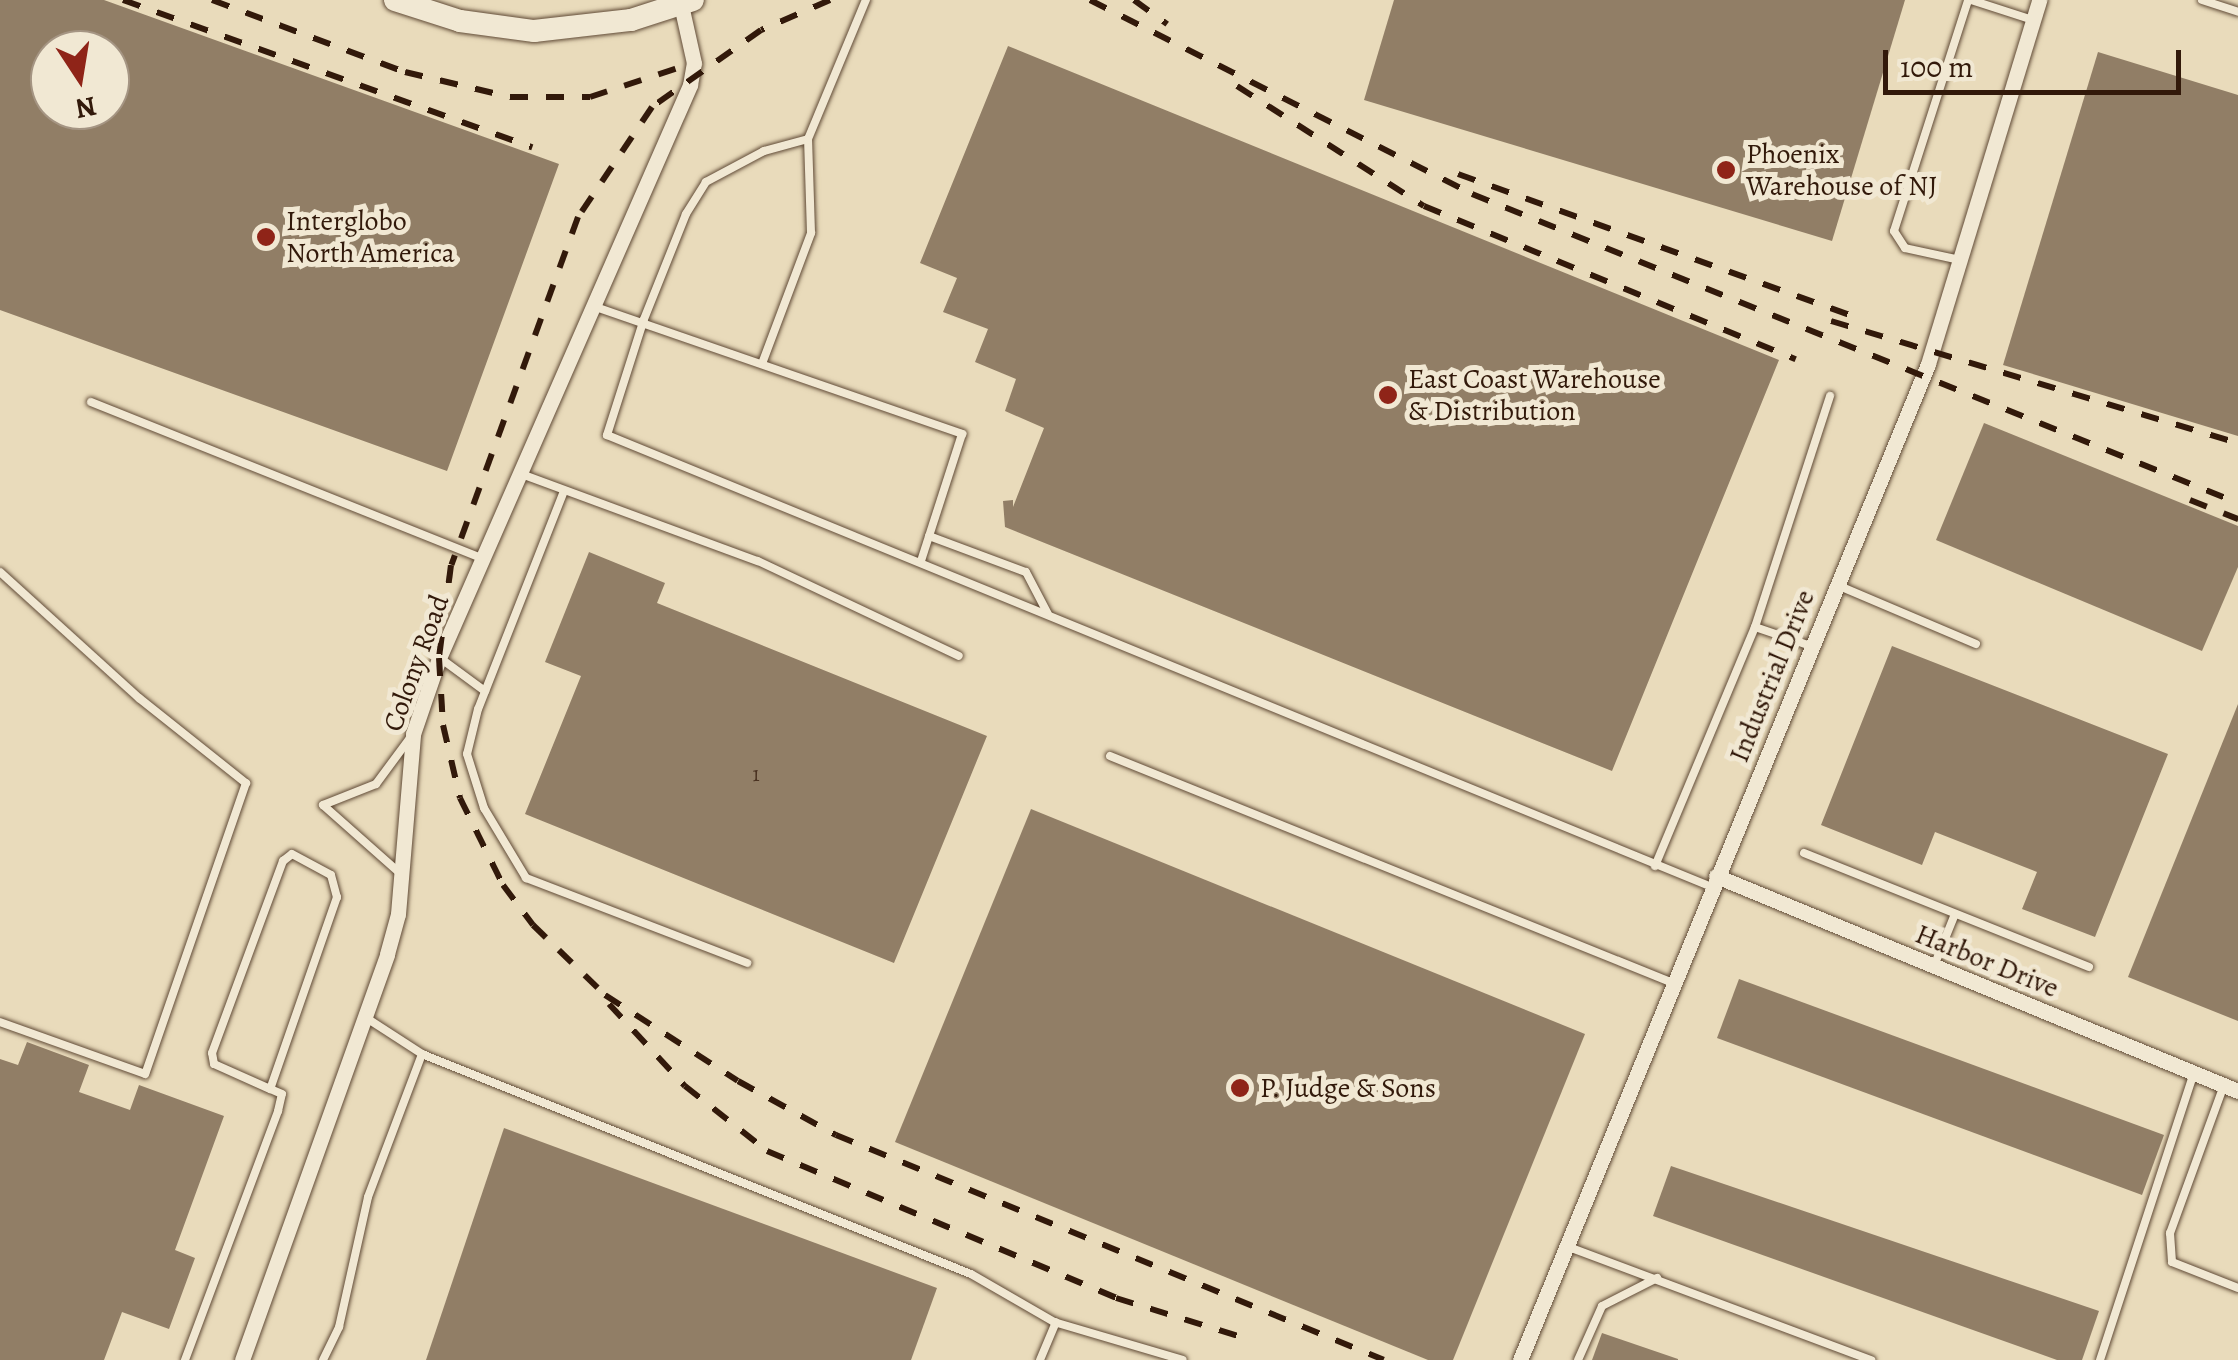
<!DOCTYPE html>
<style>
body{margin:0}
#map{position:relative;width:2238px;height:1360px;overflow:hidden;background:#e9dbbb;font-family:Alegreya,serif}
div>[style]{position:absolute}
.building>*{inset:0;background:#917e66}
.roads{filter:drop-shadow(0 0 2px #604a36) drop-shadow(0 0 2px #604a36)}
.lane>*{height:8px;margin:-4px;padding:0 4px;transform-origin:4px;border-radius:4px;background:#f1e8d3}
.street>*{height:15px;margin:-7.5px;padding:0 7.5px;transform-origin:7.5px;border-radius:7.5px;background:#f1e8d3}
.secondary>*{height:22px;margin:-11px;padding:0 11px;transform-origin:11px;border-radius:11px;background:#f1e8d3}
.rail>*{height:6px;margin-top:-3px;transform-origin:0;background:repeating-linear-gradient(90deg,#32190a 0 18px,transparent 0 36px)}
.dots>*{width:28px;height:28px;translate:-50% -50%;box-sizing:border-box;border:5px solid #f1e8d3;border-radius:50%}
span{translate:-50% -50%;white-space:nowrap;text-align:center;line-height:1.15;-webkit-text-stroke:10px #f1e8d3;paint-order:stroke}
.number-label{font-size:22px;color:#4a3221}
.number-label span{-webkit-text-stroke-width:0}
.poi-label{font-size:28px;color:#32190a}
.left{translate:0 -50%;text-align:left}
.street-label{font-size:28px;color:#32190a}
.north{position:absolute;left:30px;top:30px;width:100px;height:100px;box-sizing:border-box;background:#f1e8d3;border:2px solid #a59583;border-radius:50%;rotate:168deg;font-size:28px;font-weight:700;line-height:40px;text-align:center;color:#32190a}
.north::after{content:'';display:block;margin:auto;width:35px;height:45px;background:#8f2418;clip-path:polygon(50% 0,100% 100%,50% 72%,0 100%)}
.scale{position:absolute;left:1883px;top:50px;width:298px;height:45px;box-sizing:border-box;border:5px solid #32190a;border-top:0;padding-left:12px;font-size:30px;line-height:35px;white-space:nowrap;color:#32190a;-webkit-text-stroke:8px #f1e8d3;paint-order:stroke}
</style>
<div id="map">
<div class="building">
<i style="clip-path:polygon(evenodd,0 0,104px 0,559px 164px,447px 471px,0 310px,0 0,50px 50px,110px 50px,110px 110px,50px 110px,50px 50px)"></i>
<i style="clip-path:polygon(1394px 0,1905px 0,1832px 241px,1364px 100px)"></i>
<i style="clip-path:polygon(1008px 46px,1779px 360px,1612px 771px,1005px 527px,1003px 501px,1013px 500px,1013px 507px,1044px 428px,1005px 411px,1016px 379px,975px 362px,988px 329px,943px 312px,957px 278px,920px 263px)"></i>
<i style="clip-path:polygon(2098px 52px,2238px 95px,2238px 436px,2003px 365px)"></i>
<i style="clip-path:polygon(1984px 423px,2238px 526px,2238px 567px,2202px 651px,1936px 540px)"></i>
<i style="clip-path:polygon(589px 552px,665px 583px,657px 603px,987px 736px,894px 963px,525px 814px,581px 676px,545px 662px)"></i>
<i style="clip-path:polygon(1892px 646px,2168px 754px,2095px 937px,2022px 909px,2037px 872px,1935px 832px,1922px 865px,1821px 825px)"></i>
<i style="clip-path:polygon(2238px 704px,2238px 1021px,2128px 977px)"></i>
<i style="clip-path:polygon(1031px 809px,1585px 1034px,1453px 1360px,1428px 1360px,895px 1142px)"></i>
<i style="clip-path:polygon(1739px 979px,2164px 1135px,2142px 1195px,1717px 1038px)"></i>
<i style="clip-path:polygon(27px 1042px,89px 1065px,79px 1092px,130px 1110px,139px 1085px,224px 1116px,175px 1250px,195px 1258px,169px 1329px,122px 1312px,104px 1360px,0 1360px,0 1059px,18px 1065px)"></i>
<i style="clip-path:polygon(504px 1128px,937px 1288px,911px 1360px,426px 1360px)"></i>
<i style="clip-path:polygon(1671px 1166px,2099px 1311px,2082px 1360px,2057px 1360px,1653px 1216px)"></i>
<i style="clip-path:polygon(1602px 1333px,1678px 1359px,1678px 1360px,1592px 1360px)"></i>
</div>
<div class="roads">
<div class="lane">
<i style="left:1971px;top:0;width:65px;rotate:17.9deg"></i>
<i style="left:2202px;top:0;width:38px;rotate:18deg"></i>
<i style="left:808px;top:139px;width:46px;rotate:164.7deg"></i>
<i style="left:764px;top:151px;width:66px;rotate:151.9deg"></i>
<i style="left:706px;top:182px;width:38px;rotate:122deg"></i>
<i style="left:686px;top:214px;width:113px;rotate:111.8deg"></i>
<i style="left:644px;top:319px;width:122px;rotate:107.7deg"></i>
<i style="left:607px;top:435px;width:1194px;rotate:22.25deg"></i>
<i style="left:1960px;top:260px;width:56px;rotate:-167.7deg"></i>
<i style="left:1905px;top:248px;width:20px;rotate:-123deg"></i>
<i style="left:1894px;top:231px;width:243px;rotate:-72.2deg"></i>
<i style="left:593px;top:306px;width:391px;rotate:19.1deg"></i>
<i style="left:962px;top:434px;width:133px;rotate:107.9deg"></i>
<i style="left:763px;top:361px;width:137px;rotate:-69.4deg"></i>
<i style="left:811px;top:233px;width:94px;rotate:-91.8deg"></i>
<i style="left:808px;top:139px;width:151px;rotate:-67.4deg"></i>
<i style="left:91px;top:402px;width:421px;rotate:21.8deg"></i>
<i style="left:521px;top:474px;width:252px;rotate:20.2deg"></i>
<i style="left:758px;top:561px;width:222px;rotate:25.3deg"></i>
<i style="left:564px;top:491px;width:234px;rotate:111.5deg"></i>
<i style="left:478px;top:709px;width:46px;rotate:103.7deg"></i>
<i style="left:467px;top:754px;width:57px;rotate:72.5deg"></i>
<i style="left:484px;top:808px;width:82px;rotate:59deg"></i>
<i style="left:526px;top:878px;width:237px;rotate:21deg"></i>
<i style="left:929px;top:536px;width:103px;rotate:20.4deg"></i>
<i style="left:1026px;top:572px;width:47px;rotate:62.4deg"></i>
<i style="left:0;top:572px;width:188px;rotate:42.2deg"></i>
<i style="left:139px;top:698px;width:137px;rotate:38.5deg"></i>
<i style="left:246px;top:783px;width:308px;rotate:109.1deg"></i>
<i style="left:145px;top:1074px;width:154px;rotate:-160.3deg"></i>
<i style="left:1837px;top:585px;width:151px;rotate:23deg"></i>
<i style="left:1755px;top:627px;width:59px;rotate:18.7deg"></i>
<i style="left:440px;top:658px;width:56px;rotate:36.3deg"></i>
<i style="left:1110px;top:756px;width:607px;rotate:21.96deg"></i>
<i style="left:323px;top:805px;width:57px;rotate:-21.6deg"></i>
<i style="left:376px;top:784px;width:57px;rotate:-53.5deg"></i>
<i style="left:323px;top:805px;width:104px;rotate:41.5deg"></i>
<i style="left:1804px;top:853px;width:307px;rotate:21.8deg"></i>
<i style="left:1655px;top:866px;width:259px;rotate:-67.3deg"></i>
<i style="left:1755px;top:627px;width:243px;rotate:-72deg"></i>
<i style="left:1934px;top:966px;width:56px;rotate:-68deg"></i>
<i style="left:365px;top:1017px;width:68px;rotate:33deg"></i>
<i style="left:422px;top:1054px;width:591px;rotate:21.84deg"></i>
<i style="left:971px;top:1274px;width:96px;rotate:30deg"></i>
<i style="left:1054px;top:1322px;width:134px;rotate:16.4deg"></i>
<i style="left:2224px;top:1085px;width:158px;rotate:110deg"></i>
<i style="left:2170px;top:1233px;width:29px;rotate:86deg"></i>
<i style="left:2172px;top:1262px;width:71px;rotate:21.5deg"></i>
<i style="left:1566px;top:1246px;width:326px;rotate:20.5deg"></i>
<i style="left:185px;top:1360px;width:266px;rotate:-69.5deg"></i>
<i style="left:278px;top:1111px;width:17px;rotate:-77deg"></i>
<i style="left:282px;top:1094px;width:13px;rotate:-157deg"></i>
<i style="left:270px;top:1089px;width:61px;rotate:-155.9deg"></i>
<i style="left:214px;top:1064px;width:11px;rotate:-100deg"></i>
<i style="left:212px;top:1053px;width:205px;rotate:-69.7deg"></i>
<i style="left:283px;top:861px;width:11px;rotate:-38deg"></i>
<i style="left:292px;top:854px;width:44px;rotate:28.3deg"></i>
<i style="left:331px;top:875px;width:23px;rotate:75deg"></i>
<i style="left:337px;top:897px;width:203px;rotate:109.2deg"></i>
<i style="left:323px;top:1360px;width:37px;rotate:-64deg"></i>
<i style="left:339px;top:1327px;width:133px;rotate:-77.4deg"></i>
<i style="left:368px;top:1197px;width:153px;rotate:-69.3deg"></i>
<i style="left:1040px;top:1360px;width:41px;rotate:-67.2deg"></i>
<i style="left:1578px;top:1360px;width:59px;rotate:-66deg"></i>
<i style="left:1602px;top:1306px;width:62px;rotate:-27deg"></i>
<i style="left:2100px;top:1360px;width:302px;rotate:-71.9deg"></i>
</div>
<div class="street">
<i style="left:1716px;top:876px;width:565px;rotate:22.39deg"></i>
<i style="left:242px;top:1360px;width:431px;rotate:-70.3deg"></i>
<i style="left:387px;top:954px;width:41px;rotate:-74.6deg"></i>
<i style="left:398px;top:914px;width:181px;rotate:-85.2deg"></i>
<i style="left:413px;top:734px;width:80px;rotate:-71.1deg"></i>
<i style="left:439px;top:658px;width:626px;rotate:-66.34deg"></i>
<i style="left:690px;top:85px;width:22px;rotate:-80deg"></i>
<i style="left:694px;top:63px;width:59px;rotate:-102.6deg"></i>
<i style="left:1520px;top:1360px;width:1076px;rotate:-67.72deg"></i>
<i style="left:1928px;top:364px;width:381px;rotate:-73deg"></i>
</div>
<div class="secondary">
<i style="left:395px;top:0;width:68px;rotate:17.9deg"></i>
<i style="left:460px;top:21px;width:75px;rotate:7.7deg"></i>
<i style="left:534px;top:31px;width:98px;rotate:-6.5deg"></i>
<i style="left:631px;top:20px;width:65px;rotate:-17.9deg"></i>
</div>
</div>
<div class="rail">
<i style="left:123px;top:0;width:435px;rotate:19.8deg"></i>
<i style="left:212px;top:0;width:206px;rotate:20.5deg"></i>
<i style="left:405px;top:72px;width:108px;rotate:13.4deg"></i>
<i style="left:510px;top:97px;width:80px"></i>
<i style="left:590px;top:97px;width:108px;rotate:-18.3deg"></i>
<i style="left:830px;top:0;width:75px;rotate:156.5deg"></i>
<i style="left:761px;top:30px;width:133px;rotate:144.8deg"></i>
<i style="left:652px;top:107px;width:133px;rotate:123.9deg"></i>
<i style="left:578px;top:217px;width:370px;rotate:110deg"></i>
<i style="left:451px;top:565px;width:94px;rotate:97.4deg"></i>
<i style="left:439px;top:658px;width:67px;rotate:86.6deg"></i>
<i style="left:443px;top:725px;width:75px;rotate:76.9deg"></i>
<i style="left:460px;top:798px;width:97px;rotate:63.7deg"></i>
<i style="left:503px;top:885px;width:50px;rotate:53.1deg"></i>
<i style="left:533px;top:925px;width:100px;rotate:44.2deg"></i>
<i style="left:605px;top:995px;width:158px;rotate:32.9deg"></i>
<i style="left:738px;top:1081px;width:112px;rotate:28.9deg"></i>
<i style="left:836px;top:1135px;width:592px;rotate:22.32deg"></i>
<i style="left:1090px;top:0;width:428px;rotate:26.9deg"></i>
<i style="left:1472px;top:194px;width:826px;rotate:21.97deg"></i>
<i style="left:1134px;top:0;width:41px;rotate:36deg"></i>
<i style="left:1237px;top:86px;width:222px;rotate:32.7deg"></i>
<i style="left:1424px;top:206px;width:402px;rotate:22.4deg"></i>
<i style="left:1458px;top:174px;width:416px;rotate:19.8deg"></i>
<i style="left:1831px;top:321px;width:425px;rotate:16.7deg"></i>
<i style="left:2190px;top:500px;width:52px;rotate:21.6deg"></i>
<i style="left:609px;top:1004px;width:112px;rotate:47.2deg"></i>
<i style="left:685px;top:1086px;width:105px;rotate:38.4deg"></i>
<i style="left:767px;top:1151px;width:379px;rotate:22.8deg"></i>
<i style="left:1116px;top:1298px;width:141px;rotate:17.3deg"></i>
</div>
<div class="dots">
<i style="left:1726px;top:170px;background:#8f2418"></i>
<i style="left:266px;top:237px;background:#8f2418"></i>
<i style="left:1388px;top:395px;background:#8f2418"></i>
<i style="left:1240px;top:1088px;background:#8f2418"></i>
</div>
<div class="number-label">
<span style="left:756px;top:775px">1</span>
</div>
<div class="poi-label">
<span class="left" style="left:1746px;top:170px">Phoenix<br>Warehouse of NJ</span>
<span class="left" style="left:286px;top:237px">Interglobo<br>North America</span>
<span class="left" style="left:1408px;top:395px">East Coast Warehouse<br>&amp; Distribution</span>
<span class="left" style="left:1260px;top:1088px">P. Judge &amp; Sons</span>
</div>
<div class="street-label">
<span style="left:416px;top:663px;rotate:-70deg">Colony Road</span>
<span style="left:1772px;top:676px;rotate:-68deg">Industrial Drive</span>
<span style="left:1987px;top:961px;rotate:22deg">Harbor Drive</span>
</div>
<div class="north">N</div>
<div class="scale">100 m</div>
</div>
